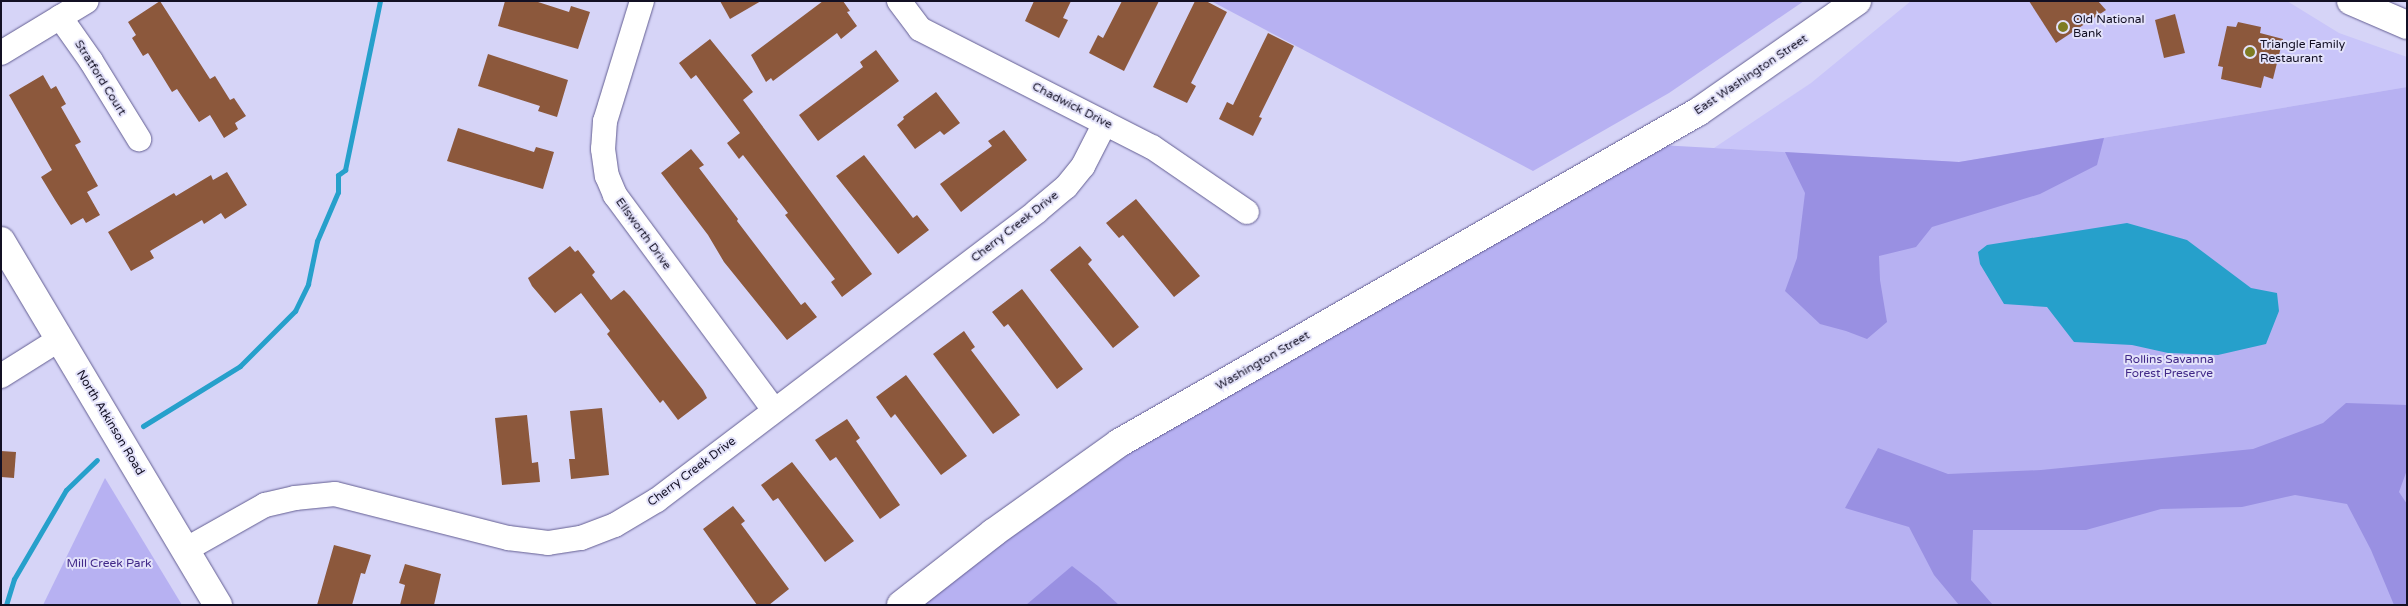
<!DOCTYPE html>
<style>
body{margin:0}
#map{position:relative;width:2408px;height:606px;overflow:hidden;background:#d6d4f7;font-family:"Varela Round",sans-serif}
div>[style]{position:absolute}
.built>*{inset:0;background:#c9c5f9}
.green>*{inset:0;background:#b7b1f2}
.forest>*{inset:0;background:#9990e2}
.water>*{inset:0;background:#26a0cb}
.stream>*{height:5px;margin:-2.5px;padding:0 2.5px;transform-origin:2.5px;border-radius:2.5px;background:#26a0cb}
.building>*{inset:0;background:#8c583c}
.roads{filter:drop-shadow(0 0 1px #635e92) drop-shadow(0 0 1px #635e92)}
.minor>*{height:24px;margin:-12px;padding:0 12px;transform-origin:12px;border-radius:12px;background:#fff}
.major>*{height:28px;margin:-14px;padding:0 14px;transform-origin:14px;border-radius:14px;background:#fff}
.dots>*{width:14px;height:14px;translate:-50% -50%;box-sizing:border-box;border:2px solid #e3e2fa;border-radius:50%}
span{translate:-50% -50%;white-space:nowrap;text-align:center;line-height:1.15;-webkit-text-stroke:4px #e3e2fa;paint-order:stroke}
.poi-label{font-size:12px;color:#131024}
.left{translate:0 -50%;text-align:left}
.street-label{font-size:12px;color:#131024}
.park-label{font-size:12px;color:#412988}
.frame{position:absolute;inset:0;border:2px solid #131024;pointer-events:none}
</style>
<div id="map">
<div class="built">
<i style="clip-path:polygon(1911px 1px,2287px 1px,2339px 33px,2407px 57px,2407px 87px,1959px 162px,1714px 148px,1811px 83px)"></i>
</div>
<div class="green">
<i style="clip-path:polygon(1211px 1px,1804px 1px,1669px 93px,1533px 171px)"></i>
<i style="clip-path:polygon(2407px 87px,2407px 605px,901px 605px,993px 533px,1642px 144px,1959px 162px)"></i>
<i style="clip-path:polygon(105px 478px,182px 605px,43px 605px)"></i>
</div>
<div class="forest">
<i style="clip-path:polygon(2104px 138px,2097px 165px,2040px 194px,1932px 227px,1916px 247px,1879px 256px,1880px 280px,1887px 322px,1867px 339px,1846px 331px,1820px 324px,1785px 291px,1797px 258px,1805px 193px,1785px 152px,1959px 162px)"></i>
<i style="clip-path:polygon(2346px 403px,2407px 405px,2407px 470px,2399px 492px,2407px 504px,2407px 605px,2394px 605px,2371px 550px,2347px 504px,2295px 495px,2242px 507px,2161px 509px,2086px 530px,1973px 530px,1971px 580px,1993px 605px,1959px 605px,1934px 575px,1909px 527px,1845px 508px,1878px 448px,1948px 474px,2041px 470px,2253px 449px,2323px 423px)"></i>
<i style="clip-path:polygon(1072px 566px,1098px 586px,1119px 605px,1026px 605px)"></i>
</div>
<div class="water">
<i style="clip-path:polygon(2127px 223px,2187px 240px,2251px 288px,2277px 293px,2279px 311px,2266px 344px,2218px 355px,2168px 353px,2132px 345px,2074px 342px,2047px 307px,2004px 304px,1980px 264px,1978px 252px,1987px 245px)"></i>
</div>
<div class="stream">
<i style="left:143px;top:426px;width:114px;rotate:-31.7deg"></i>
<i style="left:240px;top:366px;width:78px;rotate:-45deg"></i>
<i style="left:295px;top:311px;width:30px;rotate:-64deg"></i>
<i style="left:308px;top:284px;width:44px;rotate:-78.2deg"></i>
<i style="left:317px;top:241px;width:53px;rotate:-66.8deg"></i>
<i style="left:338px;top:192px;width:17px;rotate:-90deg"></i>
<i style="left:338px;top:175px;width:9px;rotate:-36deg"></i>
<i style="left:345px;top:170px;width:173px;rotate:-78.3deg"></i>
<i style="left:6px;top:605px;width:27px;rotate:-73deg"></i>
<i style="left:14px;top:579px;width:103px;rotate:-59.7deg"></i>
<i style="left:66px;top:490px;width:43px;rotate:-44.1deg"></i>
</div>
<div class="building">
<i style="clip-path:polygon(160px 1px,210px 79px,215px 76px,230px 100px,234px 98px,246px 116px,235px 123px,238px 129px,224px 138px,210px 115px,199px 122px,177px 89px,172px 92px,148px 53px,143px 56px,132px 38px,136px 35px,128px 22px)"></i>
<i style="clip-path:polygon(505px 1px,535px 1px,569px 12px,571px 6px,590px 12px,578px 49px,498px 26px)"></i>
<i style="clip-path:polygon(720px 1px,761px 1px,730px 19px)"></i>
<i style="clip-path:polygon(823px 1px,843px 1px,850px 11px,847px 12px,857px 26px,841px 39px,837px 33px,773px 81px,771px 78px,766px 82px,751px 55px)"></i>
<i style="clip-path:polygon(1034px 1px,1071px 1px,1063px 18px,1068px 20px,1059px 38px,1025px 21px)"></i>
<i style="clip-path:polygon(1122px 1px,1159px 1px,1124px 71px,1089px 53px,1098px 35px,1103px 38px)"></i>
<i style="clip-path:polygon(1195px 1px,1206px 1px,1227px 12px,1191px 83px,1196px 86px,1187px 103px,1153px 87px)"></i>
<i style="clip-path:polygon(2029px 1px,2098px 1px,2106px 10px,2056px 43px)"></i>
<i style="clip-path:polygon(2175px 14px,2185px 53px,2164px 58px,2155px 20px)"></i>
<i style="clip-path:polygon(2238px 22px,2261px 27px,2260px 33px,2283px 39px,2273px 79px,2264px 76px,2261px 88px,2221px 79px,2223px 67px,2218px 66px,2227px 26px,2236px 27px)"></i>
<i style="clip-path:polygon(1268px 33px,1294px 46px,1259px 117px,1262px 118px,1253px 136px,1219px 119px,1227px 102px,1233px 105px)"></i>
<i style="clip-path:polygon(710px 39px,753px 92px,743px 100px,872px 274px,842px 297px,831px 282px,835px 279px,785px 215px,788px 213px,743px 155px,739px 159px,727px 143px,740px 133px,696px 75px,691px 79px,679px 63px)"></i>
<i style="clip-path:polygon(876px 50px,899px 81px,818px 141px,799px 115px,863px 67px,860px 62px)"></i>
<i style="clip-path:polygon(488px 54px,568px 80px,557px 117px,538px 111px,540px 106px,478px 86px)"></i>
<i style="clip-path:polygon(43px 75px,51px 89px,56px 86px,66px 104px,61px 107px,81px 142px,75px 145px,98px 186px,87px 192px,100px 215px,86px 223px,83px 218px,71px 225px,55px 200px,41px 177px,52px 170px,9px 95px)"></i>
<i style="clip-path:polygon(936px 92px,960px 123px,944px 135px,940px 131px,915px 149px,897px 125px,904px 119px,903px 117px)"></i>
<i style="clip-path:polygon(458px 128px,534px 152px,536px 147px,554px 152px,543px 189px,447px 161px)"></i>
<i style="clip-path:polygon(1004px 130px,1027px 160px,961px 212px,940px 184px,992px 146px,988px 141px)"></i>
<i style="clip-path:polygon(691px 149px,704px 165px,699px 168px,738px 219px,737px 221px,801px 305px,805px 302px,817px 317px,787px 340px,724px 262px,708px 235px,661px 173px)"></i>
<i style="clip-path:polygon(864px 155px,913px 218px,917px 215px,929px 230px,898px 254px,836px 176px)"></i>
<i style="clip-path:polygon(227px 172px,247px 205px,225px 219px,221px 213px,204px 224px,202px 220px,150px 251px,154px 258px,131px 271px,108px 232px,174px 193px,176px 196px,211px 175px,213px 180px)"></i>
<i style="clip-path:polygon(1136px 199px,1200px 276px,1174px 297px,1123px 235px,1119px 238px,1106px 223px)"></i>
<i style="clip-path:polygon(570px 246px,575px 252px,578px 250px,595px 272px,592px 275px,611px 300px,624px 290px,630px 296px,703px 390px,707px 398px,678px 420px,663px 400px,660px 403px,607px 334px,610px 331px,581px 293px,555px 313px,532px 286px,528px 278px)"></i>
<i style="clip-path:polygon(1080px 246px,1092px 260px,1088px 264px,1139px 327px,1113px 348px,1050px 270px)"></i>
<i style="clip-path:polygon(1022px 289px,1083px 369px,1057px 389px,1008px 324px,1004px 327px,992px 312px)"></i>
<i style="clip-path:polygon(964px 331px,975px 347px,971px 350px,1020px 415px,993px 434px,933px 354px)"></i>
<i style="clip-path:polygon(906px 375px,967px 456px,941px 475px,895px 414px,891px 418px,876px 397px)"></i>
<i style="clip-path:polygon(602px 408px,609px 475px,571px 479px,569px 459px,575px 459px,570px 411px)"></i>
<i style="clip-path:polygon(527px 415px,532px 463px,538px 462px,540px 482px,502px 485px,495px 418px)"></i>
<i style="clip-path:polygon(847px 419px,860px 438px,856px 441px,900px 505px,880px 519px,836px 457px,830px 461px,815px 440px)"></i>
<i style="clip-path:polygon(1px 451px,16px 452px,14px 478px,1px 477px)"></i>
<i style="clip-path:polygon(792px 462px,854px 541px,825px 562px,778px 498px,773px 501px,761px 485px)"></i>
<i style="clip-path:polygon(733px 506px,745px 521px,741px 524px,789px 589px,769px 605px,757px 605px,703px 529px)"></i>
<i style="clip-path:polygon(334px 545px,371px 555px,365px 574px,361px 573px,352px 605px,317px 605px)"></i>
<i style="clip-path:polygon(405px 564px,441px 574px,434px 605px,400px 605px,405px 585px,399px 583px)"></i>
</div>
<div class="roads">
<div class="minor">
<i style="left:642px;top:1px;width:126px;rotate:107.1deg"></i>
<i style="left:605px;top:121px;width:28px;rotate:94deg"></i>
<i style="left:603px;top:149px;width:27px;rotate:82deg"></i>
<i style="left:607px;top:176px;width:21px;rotate:67deg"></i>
<i style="left:615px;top:195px;width:267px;rotate:53.5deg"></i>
<i style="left:899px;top:1px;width:35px;rotate:53deg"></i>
<i style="left:920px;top:29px;width:260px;rotate:27deg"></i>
<i style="left:1152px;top:147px;width:115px;rotate:34.4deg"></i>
<i style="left:60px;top:17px;width:54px;rotate:54.8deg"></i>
<i style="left:91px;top:61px;width:92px;rotate:58.4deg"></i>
<i style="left:1px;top:53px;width:100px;rotate:-31.2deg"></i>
<i style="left:1px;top:376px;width:70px;rotate:-32.1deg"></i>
<i style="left:185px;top:550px;width:92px;rotate:-29.4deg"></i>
<i style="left:265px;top:505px;width:31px;rotate:-13deg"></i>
<i style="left:295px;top:498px;width:40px;rotate:-5.7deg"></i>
<i style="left:335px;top:494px;width:179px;rotate:14.3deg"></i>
<i style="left:508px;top:538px;width:40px;rotate:7.1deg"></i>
<i style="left:548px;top:543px;width:33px;rotate:-9deg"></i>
<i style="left:581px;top:538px;width:36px;rotate:-21deg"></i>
<i style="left:615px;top:525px;width:49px;rotate:-30.8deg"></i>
<i style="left:657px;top:500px;width:476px;rotate:-37.2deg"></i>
<i style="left:1036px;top:212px;width:39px;rotate:-40deg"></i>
<i style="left:1066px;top:187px;width:27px;rotate:-51deg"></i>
<i style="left:1083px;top:166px;width:48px;rotate:-62.9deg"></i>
</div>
<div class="major">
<i style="left:2351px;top:1px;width:61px;rotate:23.2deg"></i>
<i style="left:1px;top:241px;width:424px;rotate:59.2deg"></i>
<i style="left:901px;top:605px;width:117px;rotate:-38deg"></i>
<i style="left:993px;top:533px;width:155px;rotate:-35.5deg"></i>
<i style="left:1119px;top:443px;width:667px;rotate:-29.76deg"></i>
<i style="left:1698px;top:112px;width:194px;rotate:-34.9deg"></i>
</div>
</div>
<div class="dots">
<i style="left:2063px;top:27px;background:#7e7c23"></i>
<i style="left:2250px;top:52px;background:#7e7c23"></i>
</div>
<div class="poi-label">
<span class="left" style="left:2073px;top:27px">Old National<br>Bank</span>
<span class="left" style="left:2260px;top:52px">Triangle Family<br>Restaurant</span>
</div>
<div class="street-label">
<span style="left:1751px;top:75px;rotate:-34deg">East Washington Street</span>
<span style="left:100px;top:78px;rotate:58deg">Stratford Court</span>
<span style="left:1072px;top:106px;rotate:27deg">Chadwick Drive</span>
<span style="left:1015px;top:227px;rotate:-38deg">Cherry Creek Drive</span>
<span style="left:643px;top:234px;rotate:54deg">Ellsworth Drive</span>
<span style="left:1263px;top:361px;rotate:-30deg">Washington Street</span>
<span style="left:110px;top:423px;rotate:59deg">North Atkinson Road</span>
<span style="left:692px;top:472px;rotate:-37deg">Cherry Creek Drive</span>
</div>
<div class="park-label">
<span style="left:2169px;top:367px">Rollins Savanna<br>Forest Preserve</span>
<span style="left:109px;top:564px">Mill Creek Park</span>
</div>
<div class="frame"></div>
</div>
